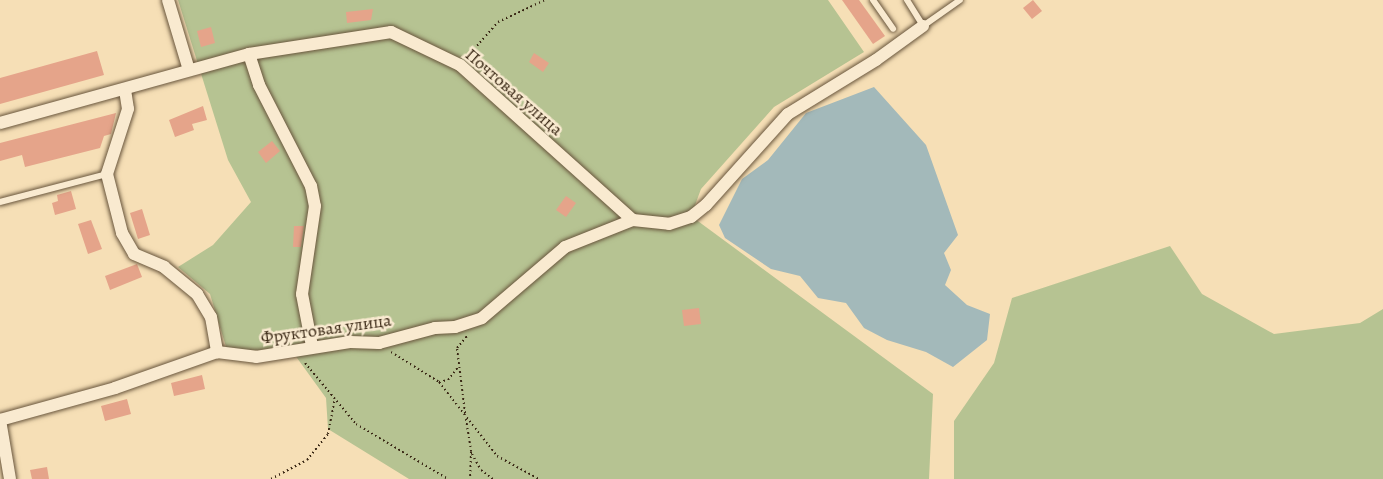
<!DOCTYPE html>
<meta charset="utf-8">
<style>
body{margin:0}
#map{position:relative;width:1383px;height:479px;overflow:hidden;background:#f6dfb6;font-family:Alegreya,serif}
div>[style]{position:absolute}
.green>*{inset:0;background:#b6c392}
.water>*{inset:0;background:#a3b9ba}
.building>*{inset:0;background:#e5a48a}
.path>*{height:2px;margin-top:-1px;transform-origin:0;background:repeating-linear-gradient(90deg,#392714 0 1.5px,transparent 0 4.5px)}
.roads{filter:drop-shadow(0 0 2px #68553c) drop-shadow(0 0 2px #68553c)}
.service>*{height:6px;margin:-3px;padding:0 3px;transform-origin:3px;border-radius:3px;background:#f9ead0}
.minor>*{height:12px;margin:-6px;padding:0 6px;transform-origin:6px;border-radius:6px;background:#f9ead0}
span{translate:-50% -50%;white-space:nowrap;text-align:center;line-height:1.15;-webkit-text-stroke:5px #f9ead0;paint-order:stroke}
.street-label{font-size:18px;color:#392714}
</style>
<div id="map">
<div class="green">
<i style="clip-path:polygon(178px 0,828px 0,864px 52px,774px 107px,701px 189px,691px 216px,933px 394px,929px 479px,409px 479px,328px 429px,326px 398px,292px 351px,227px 350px,210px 294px,178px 267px,213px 245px,251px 202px,228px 160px)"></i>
<i style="clip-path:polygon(1170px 246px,1202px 294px,1274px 334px,1360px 323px,1383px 309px,1383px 479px,954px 479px,954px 421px,994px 363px,1012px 298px)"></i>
</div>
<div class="water">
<i style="clip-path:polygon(874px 87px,926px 145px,958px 235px,944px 253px,951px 270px,945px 285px,967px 305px,990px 314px,987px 340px,953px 367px,926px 352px,887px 340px,864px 328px,846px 303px,818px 298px,800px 276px,771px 269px,725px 238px,719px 225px,742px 179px,768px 160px,806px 113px)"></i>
</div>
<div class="building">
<i style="clip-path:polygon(842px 0,859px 0,885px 36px,873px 44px)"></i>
<i style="clip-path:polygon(1033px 0,1042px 11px,1032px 19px,1023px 8px)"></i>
<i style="clip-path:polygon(373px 9px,371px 20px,347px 23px,346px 12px)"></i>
<i style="clip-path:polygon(211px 27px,215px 43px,201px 47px,197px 31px)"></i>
<i style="clip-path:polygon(97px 51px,104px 75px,0 104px,0 78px)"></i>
<i style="clip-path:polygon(534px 53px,549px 63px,543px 72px,529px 62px)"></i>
<i style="clip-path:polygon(203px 106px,207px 120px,192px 124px,194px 130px,175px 137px,169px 120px)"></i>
<i style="clip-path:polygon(116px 113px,111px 134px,104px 136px,100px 148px,25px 167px,22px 155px,0 161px,0 143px)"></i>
<i style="clip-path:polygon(272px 141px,280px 151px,266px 163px,258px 152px)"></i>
<i style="clip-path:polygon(71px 191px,76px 209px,55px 215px,52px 203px,58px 201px,57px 195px)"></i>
<i style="clip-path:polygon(566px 196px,576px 203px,566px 217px,556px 210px)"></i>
<i style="clip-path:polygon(142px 209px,150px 235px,138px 239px,130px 213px)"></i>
<i style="clip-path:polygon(91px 220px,102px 249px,88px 254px,78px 224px)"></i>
<i style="clip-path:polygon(294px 226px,304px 226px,301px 247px,293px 247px)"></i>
<i style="clip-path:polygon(137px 264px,142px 277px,110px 290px,105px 276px)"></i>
<i style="clip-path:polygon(699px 308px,701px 324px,684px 326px,682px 310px)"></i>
<i style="clip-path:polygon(202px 375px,205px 389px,174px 396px,171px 383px)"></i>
<i style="clip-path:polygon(127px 399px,131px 414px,105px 421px,101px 406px)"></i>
<i style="clip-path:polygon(47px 467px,49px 479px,32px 479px,30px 470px)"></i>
</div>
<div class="path">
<i style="left:468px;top:56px;width:45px;rotate:-48.6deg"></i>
<i style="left:498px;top:22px;width:52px;rotate:-25.1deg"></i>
<i style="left:391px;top:352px;width:57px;rotate:32deg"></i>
<i style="left:439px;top:382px;width:94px;rotate:51.9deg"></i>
<i style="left:497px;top:456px;width:48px;rotate:28.7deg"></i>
<i style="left:305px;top:363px;width:80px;rotate:50.1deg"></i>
<i style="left:356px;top:424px;width:107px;rotate:30.9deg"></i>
<i style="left:439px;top:382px;width:9px;rotate:-13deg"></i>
<i style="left:448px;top:380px;width:18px;rotate:-52deg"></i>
<i style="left:465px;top:413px;width:65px;rotate:-97deg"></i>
<i style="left:457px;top:348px;width:16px;rotate:-50deg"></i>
<i style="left:466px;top:419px;width:33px;rotate:81deg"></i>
<i style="left:471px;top:452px;width:27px;rotate:92deg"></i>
<i style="left:472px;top:454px;width:18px;rotate:61deg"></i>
<i style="left:481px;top:470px;width:15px;rotate:37deg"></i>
<i style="left:271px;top:479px;width:41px;rotate:-27.8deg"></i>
<i style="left:307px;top:460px;width:33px;rotate:-51deg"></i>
<i style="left:328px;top:434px;width:36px;rotate:-79deg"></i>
</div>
<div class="roads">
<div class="service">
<i style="left:873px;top:0;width:35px;rotate:55deg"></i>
<i style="left:907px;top:0;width:31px;rotate:58deg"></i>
<i style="left:923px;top:26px;width:45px;rotate:-35.1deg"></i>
<i style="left:0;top:202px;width:111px;rotate:-14.7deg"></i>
</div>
<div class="minor">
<i style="left:168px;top:0;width:73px;rotate:73.3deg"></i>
<i style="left:249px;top:54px;width:33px;rotate:72deg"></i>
<i style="left:259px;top:85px;width:114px;rotate:62.8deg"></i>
<i style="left:311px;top:186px;width:20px;rotate:79deg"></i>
<i style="left:315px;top:206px;width:89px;rotate:98.4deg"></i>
<i style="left:302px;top:294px;width:53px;rotate:79.1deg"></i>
<i style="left:125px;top:90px;width:19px;rotate:81deg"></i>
<i style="left:128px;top:109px;width:68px;rotate:107.9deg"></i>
<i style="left:107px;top:174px;width:61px;rotate:75.7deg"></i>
<i style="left:122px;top:233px;width:24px;rotate:60deg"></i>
<i style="left:134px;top:254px;width:33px;rotate:23deg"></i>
<i style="left:164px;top:267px;width:43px;rotate:39.3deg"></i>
<i style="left:197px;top:294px;width:27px;rotate:59deg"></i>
<i style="left:211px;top:317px;width:36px;rotate:80deg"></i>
<i style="left:0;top:123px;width:258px;rotate:-15.5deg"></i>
<i style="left:249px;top:54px;width:144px;rotate:-8.8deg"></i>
<i style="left:391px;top:32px;width:76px;rotate:25.6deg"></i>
<i style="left:460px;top:65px;width:232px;rotate:41.9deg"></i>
<i style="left:633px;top:220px;width:36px;rotate:6deg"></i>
<i style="left:669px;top:224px;width:23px;rotate:-18deg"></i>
<i style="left:691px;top:217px;width:19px;rotate:-39deg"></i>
<i style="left:706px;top:205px;width:122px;rotate:-48deg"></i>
<i style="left:788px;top:114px;width:103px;rotate:-31.5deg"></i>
<i style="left:876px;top:60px;width:58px;rotate:-35.9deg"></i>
<i style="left:0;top:420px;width:119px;rotate:-15.5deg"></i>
<i style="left:115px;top:388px;width:108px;rotate:-19.4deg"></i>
<i style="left:217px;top:352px;width:39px;rotate:7deg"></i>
<i style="left:256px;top:357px;width:95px;rotate:-9.1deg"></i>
<i style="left:350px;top:342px;width:29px;rotate:2deg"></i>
<i style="left:379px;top:343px;width:58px;rotate:-15deg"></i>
<i style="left:435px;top:328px;width:20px;rotate:-3deg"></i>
<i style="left:455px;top:327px;width:28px;rotate:-18deg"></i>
<i style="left:482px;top:318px;width:109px;rotate:-40.5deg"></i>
<i style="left:565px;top:247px;width:73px;rotate:-21.7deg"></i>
<i style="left:0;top:420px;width:60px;rotate:80.4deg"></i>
</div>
</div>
<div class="street-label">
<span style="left:514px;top:92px;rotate:41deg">Почтовая улица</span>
<span style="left:326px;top:329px;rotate:-8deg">Фруктовая улица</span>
</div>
</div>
